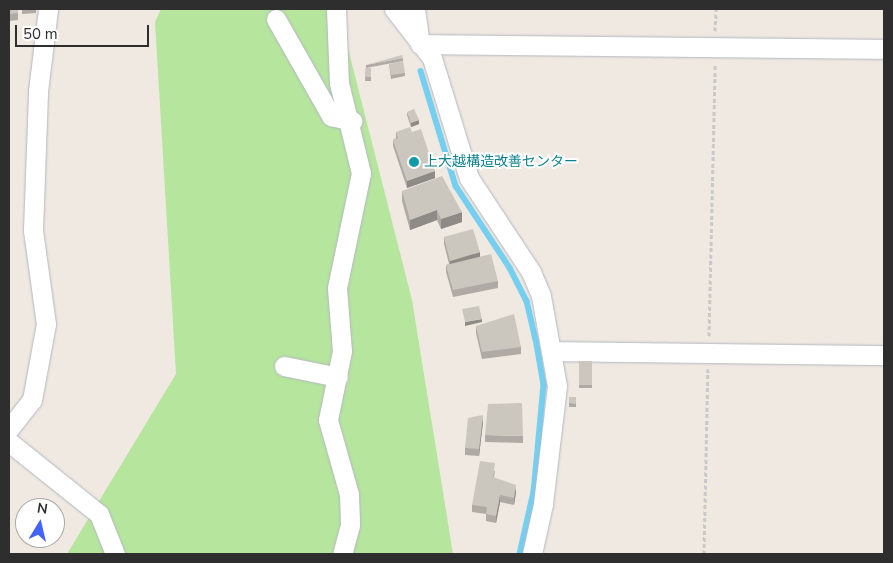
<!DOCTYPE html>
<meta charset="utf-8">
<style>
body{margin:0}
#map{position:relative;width:893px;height:563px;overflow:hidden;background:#efe9e1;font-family:"Nunito Sans","Noto Sans JP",sans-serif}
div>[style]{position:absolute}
.green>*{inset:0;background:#b6e59e}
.stream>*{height:5.5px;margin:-2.75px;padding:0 2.75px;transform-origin:2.75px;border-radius:2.75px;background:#75cff0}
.path>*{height:3px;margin-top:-1.5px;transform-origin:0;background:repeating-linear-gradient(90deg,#c9c9c9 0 4px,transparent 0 6.5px)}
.roads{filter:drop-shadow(0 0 1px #b4b7c1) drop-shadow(0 0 1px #b4b7c1)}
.minor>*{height:19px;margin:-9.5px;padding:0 9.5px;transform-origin:9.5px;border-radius:9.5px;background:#fff}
.wall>*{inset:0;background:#afaba4}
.shaded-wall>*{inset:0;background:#8e8b86}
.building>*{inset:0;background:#cbc7bf}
.dots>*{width:14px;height:14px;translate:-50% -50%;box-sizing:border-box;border:2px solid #fff;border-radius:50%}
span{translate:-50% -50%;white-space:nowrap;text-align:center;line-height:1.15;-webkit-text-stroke:4px #fff;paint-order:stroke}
.culture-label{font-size:14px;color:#0d838f}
.left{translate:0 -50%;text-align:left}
.frame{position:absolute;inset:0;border:10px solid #2e2e2e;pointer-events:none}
.north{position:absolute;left:15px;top:498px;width:50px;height:50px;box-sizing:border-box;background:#fff;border:1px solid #ababab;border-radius:50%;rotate:9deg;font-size:14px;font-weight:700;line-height:20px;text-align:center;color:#2e2e2e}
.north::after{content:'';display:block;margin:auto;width:18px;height:22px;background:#4264fb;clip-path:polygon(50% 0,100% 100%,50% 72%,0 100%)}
.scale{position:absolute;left:15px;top:25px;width:134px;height:22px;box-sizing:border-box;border:2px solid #2e2e2e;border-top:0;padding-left:6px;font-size:15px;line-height:18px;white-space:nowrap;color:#2e2e2e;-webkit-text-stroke:4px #fff;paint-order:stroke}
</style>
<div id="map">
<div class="green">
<i style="clip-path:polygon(161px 9px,338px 9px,412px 300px,453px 554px,67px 554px,176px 374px,155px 22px)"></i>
</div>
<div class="stream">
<i style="left:421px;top:71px;width:120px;rotate:73.1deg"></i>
<i style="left:456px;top:186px;width:98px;rotate:56.6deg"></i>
<i style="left:510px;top:268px;width:37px;rotate:63deg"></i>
<i style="left:527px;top:301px;width:39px;rotate:77deg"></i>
<i style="left:536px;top:339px;width:47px;rotate:80.1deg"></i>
<i style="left:544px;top:385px;width:107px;rotate:95.3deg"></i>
<i style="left:534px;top:492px;width:64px;rotate:102.7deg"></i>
</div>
<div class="path">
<i style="left:715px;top:31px;width:22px;rotate:-87deg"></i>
<i style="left:709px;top:336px;width:272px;rotate:-88.7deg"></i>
<i style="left:704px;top:554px;width:185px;rotate:-88.8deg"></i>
</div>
<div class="roads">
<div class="minor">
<i style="left:336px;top:9px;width:74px;rotate:87.7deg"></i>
<i style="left:339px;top:83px;width:93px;rotate:76.3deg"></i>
<i style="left:361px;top:173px;width:117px;rotate:101.8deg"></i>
<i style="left:337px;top:288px;width:63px;rotate:85.5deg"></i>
<i style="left:342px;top:351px;width:70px;rotate:101.5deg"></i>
<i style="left:328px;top:420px;width:77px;rotate:74.2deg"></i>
<i style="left:349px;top:494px;width:31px;rotate:88deg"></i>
<i style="left:350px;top:525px;width:30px;rotate:105deg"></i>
<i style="left:394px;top:9px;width:62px;rotate:52.2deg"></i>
<i style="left:432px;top:58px;width:126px;rotate:72.9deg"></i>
<i style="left:469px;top:178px;width:113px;rotate:56.6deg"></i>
<i style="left:531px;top:272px;width:26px;rotate:67deg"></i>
<i style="left:541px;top:296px;width:91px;rotate:79.9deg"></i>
<i style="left:557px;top:386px;width:119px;rotate:96.8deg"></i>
<i style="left:543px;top:504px;width:51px;rotate:102.4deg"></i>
<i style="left:415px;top:9px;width:35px;rotate:82deg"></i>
<i style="left:420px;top:44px;width:464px;rotate:0.6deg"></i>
<i style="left:276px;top:19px;width:112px;rotate:60.4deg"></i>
<i style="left:331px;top:116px;width:22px;rotate:13deg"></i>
<i style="left:554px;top:351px;width:330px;rotate:0.7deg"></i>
<i style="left:284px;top:366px;width:55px;rotate:11.5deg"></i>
<i style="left:9px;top:429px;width:37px;rotate:-52deg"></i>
<i style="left:32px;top:400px;width:77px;rotate:-79.6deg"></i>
<i style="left:46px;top:324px;width:95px;rotate:-97.9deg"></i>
<i style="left:33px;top:230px;width:139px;rotate:-87.9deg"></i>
<i style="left:38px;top:91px;width:83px;rotate:-83deg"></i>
<i style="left:9px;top:442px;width:115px;rotate:38.7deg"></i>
<i style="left:99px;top:514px;width:43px;rotate:68.2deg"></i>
</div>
</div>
<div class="wall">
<i style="clip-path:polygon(9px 9px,18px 9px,18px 20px,9px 21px)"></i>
<i style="clip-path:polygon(22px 9px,36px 10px,36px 13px,22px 14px)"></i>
<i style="clip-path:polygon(403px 58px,403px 61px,366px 68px,371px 68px,371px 81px,365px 81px,366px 65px)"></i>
<i style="clip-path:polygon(389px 64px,405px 73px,405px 76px,391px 79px)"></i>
<i style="clip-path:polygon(407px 112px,419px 124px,411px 127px,407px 115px)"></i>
<i style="clip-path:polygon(396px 132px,412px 132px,435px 178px,407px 188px,393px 146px,393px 140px,396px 138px)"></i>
<i style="clip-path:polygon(402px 191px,462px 222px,441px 229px,437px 220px,410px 230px,402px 201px)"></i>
<i style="clip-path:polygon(444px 237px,480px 257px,498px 281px,498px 288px,453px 297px,446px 272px,446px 265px,449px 264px,444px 244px)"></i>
<i style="clip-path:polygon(476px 326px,521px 347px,521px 354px,482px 359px,476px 333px)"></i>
<i style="clip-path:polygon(579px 361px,592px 361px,592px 388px,579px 388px)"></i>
<i style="clip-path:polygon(569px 397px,576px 397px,576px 407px,569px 407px)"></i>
<i style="clip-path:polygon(483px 422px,479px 456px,465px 455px,465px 448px)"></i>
<i style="clip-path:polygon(485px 435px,523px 436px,523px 443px,485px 442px)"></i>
<i style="clip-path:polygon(495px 470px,494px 478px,516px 492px,514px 505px,500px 502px,496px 523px,486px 521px,486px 514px,472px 512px,472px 505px)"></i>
</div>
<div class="shaded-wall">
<i style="clip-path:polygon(419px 120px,419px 124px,411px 127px,411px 123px)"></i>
<i style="clip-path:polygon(435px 171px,435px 178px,407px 188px,407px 181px)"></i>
<i style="clip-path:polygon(437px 210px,437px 220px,410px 230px,410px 220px)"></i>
<i style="clip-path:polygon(462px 212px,462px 222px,441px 229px,441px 219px)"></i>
<i style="clip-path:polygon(480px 252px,480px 259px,450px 268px,450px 261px)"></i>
<i style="clip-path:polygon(482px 319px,482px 322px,465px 326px,465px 322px)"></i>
<i style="clip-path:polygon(483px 415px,483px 422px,479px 456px,479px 449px)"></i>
<i style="clip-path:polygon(516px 485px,516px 492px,514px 505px,514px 498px)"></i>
<i style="clip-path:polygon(500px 495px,500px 502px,496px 523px,496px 516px)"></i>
</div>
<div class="building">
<i style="clip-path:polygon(9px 9px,18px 9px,18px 13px,9px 14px)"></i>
<i style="clip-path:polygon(22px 9px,36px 9px,36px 10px,22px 10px)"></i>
<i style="clip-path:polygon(402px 55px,403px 58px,366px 65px)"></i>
<i style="clip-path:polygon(403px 61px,405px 73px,391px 75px,389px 64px)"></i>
<i style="clip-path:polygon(366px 68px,371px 68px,371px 77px,365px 77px)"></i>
<i style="clip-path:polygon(414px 109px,419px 120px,411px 123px,407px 112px)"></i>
<i style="clip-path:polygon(410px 127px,412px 132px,421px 129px,435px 171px,407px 181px,393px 140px,398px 138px,396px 132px)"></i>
<i style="clip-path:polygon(442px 176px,462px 212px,441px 219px,437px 210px,410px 220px,402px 191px)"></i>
<i style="clip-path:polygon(473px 229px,480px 252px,450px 261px,444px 237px)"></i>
<i style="clip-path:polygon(491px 254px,498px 281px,453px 290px,446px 265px)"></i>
<i style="clip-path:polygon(479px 306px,482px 319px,465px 322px,462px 309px)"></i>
<i style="clip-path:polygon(514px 314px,521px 347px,482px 352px,476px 326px)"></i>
<i style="clip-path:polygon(579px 361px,592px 361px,592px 385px,579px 385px)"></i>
<i style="clip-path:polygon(569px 397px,576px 397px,576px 404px,569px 403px)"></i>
<i style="clip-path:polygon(522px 403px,523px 436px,485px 435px,488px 404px)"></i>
<i style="clip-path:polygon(483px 415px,479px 449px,465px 448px,468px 418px)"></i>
<i style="clip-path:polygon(480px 461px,495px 463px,493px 477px,516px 485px,514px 498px,500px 495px,496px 516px,486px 514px,487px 507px,472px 505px)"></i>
</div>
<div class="dots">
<i style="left:414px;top:162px;background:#0f9aa8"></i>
</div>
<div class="culture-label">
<span class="left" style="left:424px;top:162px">上大越構造改善センター</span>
</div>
<div class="frame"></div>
<div class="north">N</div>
<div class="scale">50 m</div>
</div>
